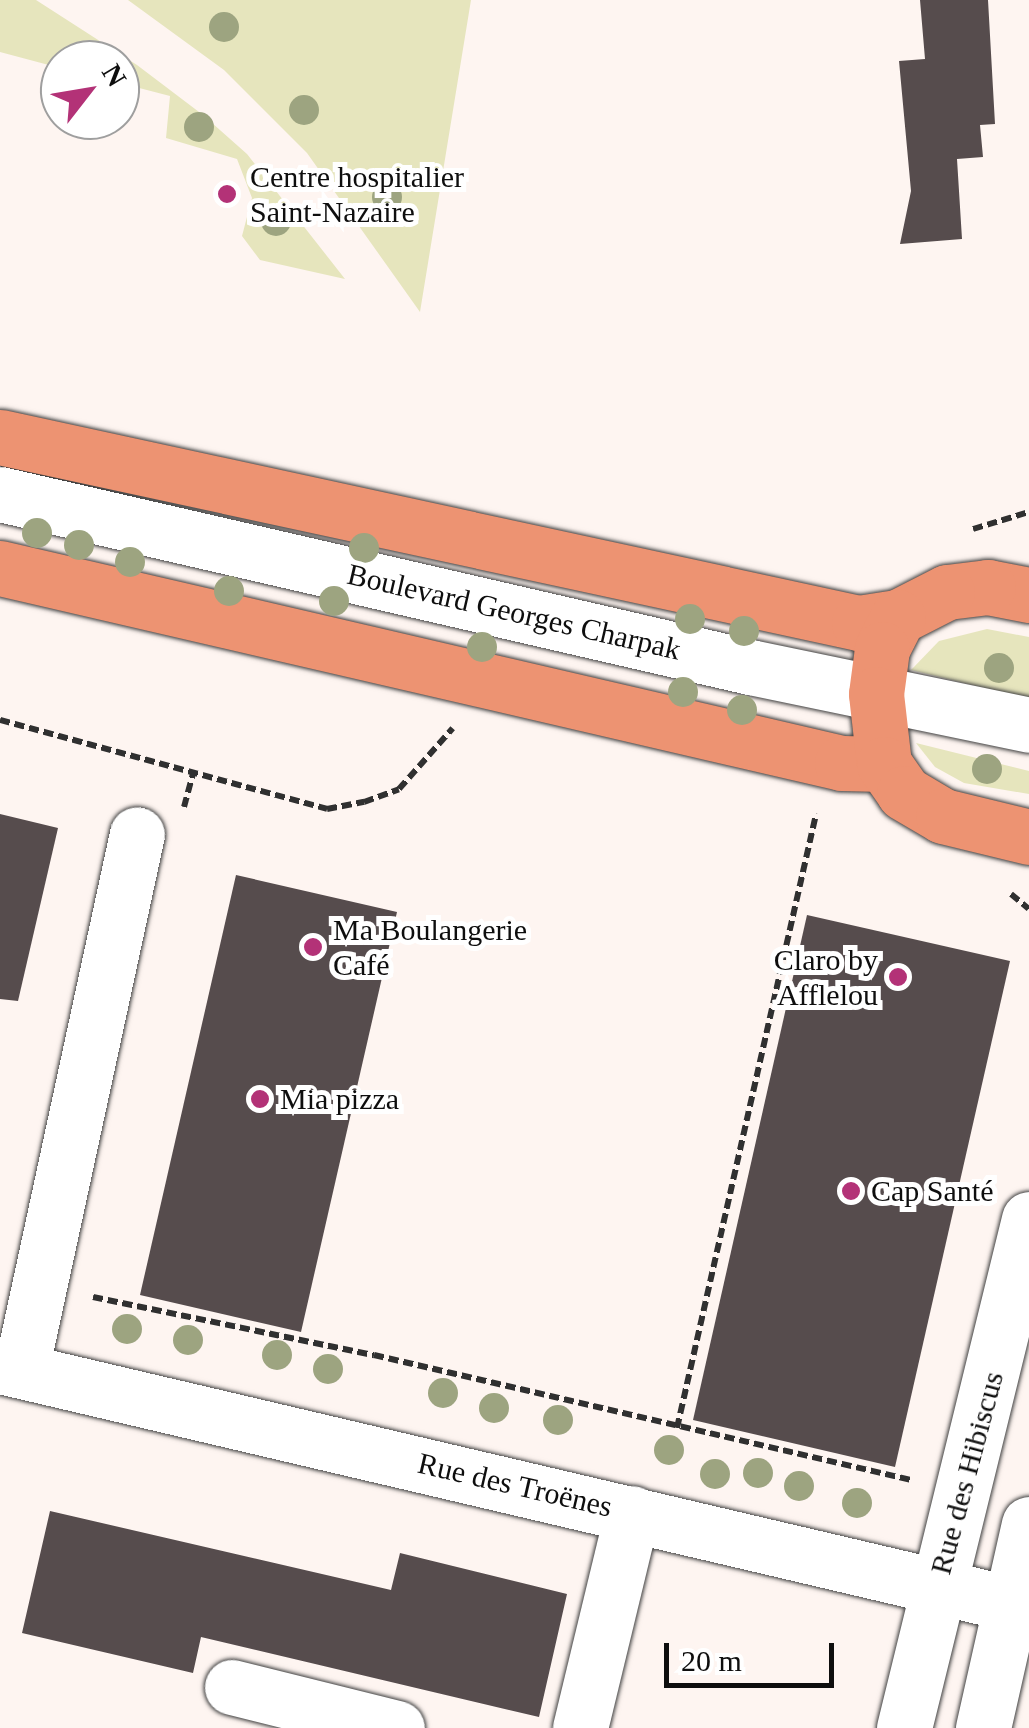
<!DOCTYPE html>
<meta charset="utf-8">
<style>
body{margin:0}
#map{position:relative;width:1029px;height:1728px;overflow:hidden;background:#fef5f1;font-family:"Times New Roman",serif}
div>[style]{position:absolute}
.green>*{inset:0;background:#e6e5bd}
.building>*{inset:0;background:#564c4d}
.path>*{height:6px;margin-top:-3px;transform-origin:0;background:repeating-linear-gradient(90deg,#303030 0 10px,transparent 0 15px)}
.roads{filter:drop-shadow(0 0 2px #414141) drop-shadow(0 0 2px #414141)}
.minor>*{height:55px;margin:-27.5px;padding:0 27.5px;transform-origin:27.5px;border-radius:27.5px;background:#fff}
.major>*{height:55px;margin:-27.5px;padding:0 27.5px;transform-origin:27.5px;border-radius:27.5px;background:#ed9372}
.trees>*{width:30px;height:30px;margin:-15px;border-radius:50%;background:#9da480}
.dots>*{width:28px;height:28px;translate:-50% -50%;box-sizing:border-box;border:5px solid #fff;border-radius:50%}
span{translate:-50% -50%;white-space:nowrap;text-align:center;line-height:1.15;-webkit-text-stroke:10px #fff;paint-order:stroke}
.poi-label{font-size:30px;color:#0e0e0e}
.left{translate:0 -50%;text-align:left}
.right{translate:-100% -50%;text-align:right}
.street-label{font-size:30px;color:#0e0e0e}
.north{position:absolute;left:40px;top:40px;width:100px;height:100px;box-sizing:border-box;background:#fff;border:2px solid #9f9f9f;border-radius:50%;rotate:59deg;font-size:28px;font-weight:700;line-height:40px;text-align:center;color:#0e0e0e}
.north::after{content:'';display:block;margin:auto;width:35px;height:45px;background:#b33277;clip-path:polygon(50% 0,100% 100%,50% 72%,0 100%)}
.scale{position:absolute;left:664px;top:1643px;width:170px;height:45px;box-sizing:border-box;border:5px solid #0e0e0e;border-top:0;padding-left:12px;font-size:30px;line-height:35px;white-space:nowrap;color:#0e0e0e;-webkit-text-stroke:8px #fff;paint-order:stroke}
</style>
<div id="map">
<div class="green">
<i style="clip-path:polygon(0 0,36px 0,137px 65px,203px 115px,247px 154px,345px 279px,260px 260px,242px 236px,252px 198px,237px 159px,166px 138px,170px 96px,120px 83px,120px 60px,60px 60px,60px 68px,0 52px)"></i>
<i style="clip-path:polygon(128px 0,471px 0,420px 312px,307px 153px,224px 70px)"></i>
<i style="clip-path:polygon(987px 629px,1029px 637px,1029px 699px,911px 670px,939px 641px)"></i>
<i style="clip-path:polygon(916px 743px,1029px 771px,1029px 794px,964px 783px,935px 767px)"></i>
</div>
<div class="building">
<i style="clip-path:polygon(920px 0,988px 0,995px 124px,980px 125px,983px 157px,957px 159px,962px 239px,900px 244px,911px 191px,899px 61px,925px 59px)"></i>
<i style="clip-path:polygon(0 814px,58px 828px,18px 1001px,0 999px)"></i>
<i style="clip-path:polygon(236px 875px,397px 912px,301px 1332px,140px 1295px)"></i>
<i style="clip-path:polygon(807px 915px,1010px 961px,895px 1467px,693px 1420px)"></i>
<i style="clip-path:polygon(50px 1511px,391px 1590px,400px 1553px,567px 1594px,539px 1717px,201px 1637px,193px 1673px,22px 1633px)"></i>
</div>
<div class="path">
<i style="left:973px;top:529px;width:59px;rotate:-16.9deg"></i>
<i style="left:0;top:720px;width:339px;rotate:15.2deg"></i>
<i style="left:327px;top:809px;width:38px;rotate:-11deg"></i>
<i style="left:364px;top:802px;width:37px;rotate:-20deg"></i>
<i style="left:399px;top:789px;width:81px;rotate:-48.5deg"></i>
<i style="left:184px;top:807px;width:34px;rotate:-75deg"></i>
<i style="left:1011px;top:894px;width:23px;rotate:40deg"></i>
<i style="left:93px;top:1297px;width:287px;rotate:11.7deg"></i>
<i style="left:374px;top:1355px;width:551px;rotate:13.1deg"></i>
<i style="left:677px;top:1428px;width:630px;rotate:-77.24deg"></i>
</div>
<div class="roads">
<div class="minor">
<i style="left:0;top:494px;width:770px;rotate:12.99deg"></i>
<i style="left:750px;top:667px;width:285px;rotate:11.7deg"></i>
<i style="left:0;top:1366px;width:1057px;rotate:13.23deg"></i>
<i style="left:21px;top:1370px;width:548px;rotate:-77.79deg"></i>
<i style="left:232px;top:1687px;width:170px;rotate:14deg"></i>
<i style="left:580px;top:1728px;width:221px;rotate:-76.4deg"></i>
<i style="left:904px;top:1728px;width:524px;rotate:-76.2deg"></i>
<i style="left:983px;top:1728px;width:209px;rotate:-77.3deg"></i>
</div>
<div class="major">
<i style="left:0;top:437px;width:879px;rotate:12.22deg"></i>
<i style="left:859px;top:623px;width:39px;rotate:-9deg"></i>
<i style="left:0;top:568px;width:864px;rotate:13.04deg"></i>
<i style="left:842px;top:763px;width:42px;rotate:1.4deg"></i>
<i style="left:1029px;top:595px;width:42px;rotate:-169deg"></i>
<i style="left:988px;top:587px;width:41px;rotate:173deg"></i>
<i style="left:947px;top:592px;width:55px;rotate:153deg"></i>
<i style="left:898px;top:617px;width:36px;rotate:117deg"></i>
<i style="left:882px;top:649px;width:45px;rotate:97.6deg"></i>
<i style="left:876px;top:694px;width:70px;rotate:83.5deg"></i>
<i style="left:884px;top:764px;width:35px;rotate:55deg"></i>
<i style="left:904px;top:793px;width:45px;rotate:30.5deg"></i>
<i style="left:943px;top:816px;width:89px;rotate:13.7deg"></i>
</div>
</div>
<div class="trees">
<i style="left:224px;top:27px"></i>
<i style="left:304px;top:110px"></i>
<i style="left:199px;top:127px"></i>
<i style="left:387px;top:197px"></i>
<i style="left:276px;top:221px"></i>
<i style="left:37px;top:533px"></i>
<i style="left:79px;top:545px"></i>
<i style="left:364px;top:548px"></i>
<i style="left:130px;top:562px"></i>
<i style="left:229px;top:591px"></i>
<i style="left:334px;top:601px"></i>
<i style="left:690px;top:619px"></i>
<i style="left:744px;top:631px"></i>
<i style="left:482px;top:647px"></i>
<i style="left:999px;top:668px"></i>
<i style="left:683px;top:692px"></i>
<i style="left:742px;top:710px"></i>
<i style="left:987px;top:769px"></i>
<i style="left:127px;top:1329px"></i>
<i style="left:188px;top:1340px"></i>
<i style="left:277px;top:1355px"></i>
<i style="left:328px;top:1369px"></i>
<i style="left:443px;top:1393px"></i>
<i style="left:494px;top:1408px"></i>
<i style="left:558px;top:1420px"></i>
<i style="left:669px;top:1450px"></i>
<i style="left:758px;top:1473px"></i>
<i style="left:715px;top:1474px"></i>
<i style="left:799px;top:1486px"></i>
<i style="left:857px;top:1503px"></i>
</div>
<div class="dots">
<i style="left:227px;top:194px;background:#b33277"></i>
<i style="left:313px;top:947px;background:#b33277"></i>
<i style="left:898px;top:977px;background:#b33277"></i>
<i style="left:260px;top:1099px;background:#b33277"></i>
<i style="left:851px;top:1191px;background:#b33277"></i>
</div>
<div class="poi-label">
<span class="left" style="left:250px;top:194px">Centre hospitalier<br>Saint-Nazaire</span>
<span class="left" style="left:333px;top:947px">Ma Boulangerie<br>Café</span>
<span class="right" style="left:878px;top:977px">Claro by<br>Afflelou</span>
<span class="left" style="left:280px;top:1099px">Mia pizza</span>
<span class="left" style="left:871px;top:1191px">Cap Santé</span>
</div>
<div class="street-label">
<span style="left:514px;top:612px;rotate:13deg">Boulevard Georges Charpak</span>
<span style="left:967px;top:1473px;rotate:-75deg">Rue des Hibiscus</span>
<span style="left:515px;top:1485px;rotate:13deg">Rue des Troënes</span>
</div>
<div class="north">N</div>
<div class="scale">20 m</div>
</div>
